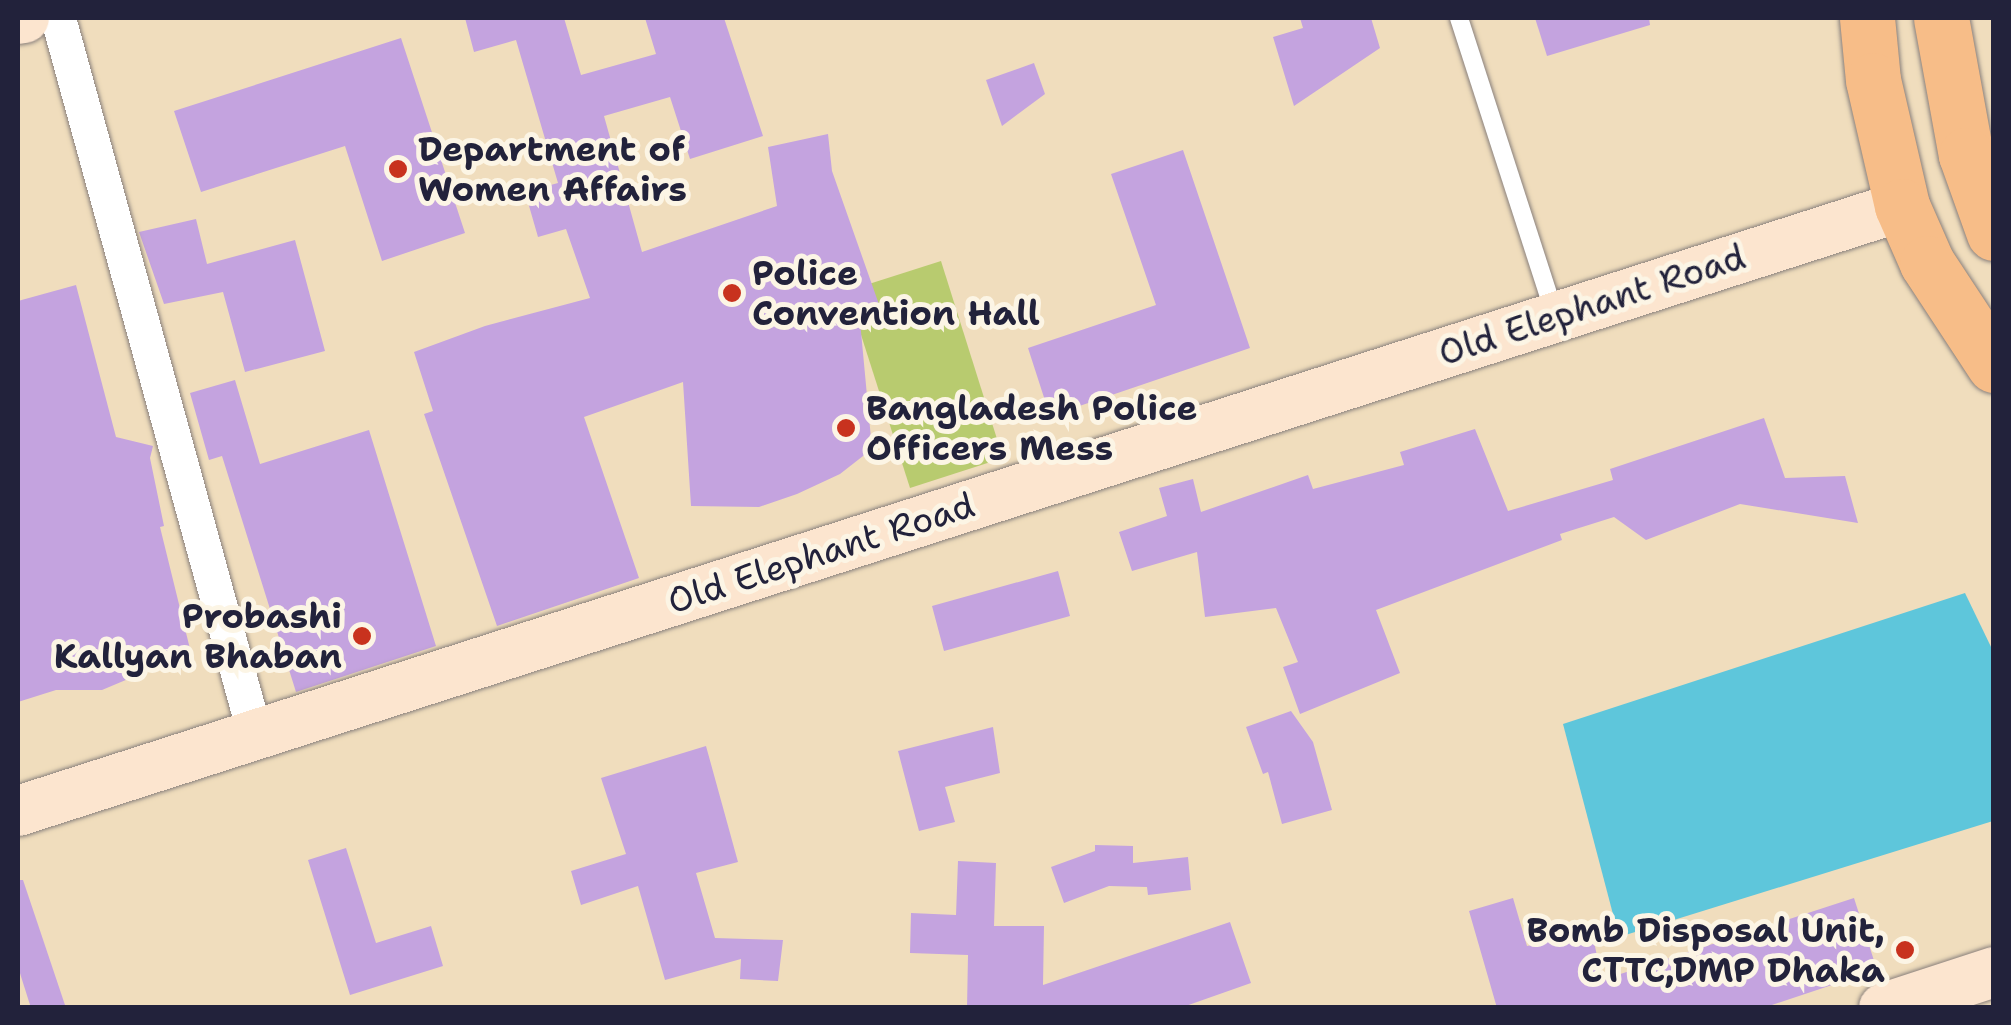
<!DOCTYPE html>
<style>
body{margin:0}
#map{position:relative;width:2011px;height:1025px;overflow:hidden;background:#f0ddbd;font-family:"Shantell Sans",sans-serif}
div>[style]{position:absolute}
.green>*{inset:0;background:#b8cb6f}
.water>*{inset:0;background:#5ec6db}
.building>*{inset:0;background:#c4a3df}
.roads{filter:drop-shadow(0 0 2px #89807c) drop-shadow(0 0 2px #89807c)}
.lane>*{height:18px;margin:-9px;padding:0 9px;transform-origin:9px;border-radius:9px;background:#fff}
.street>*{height:35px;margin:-17.5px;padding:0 17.5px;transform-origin:17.5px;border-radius:17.5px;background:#fff}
.secondary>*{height:50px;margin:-25px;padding:0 25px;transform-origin:25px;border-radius:25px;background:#fce5cf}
.primary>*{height:55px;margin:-27.5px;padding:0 27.5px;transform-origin:27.5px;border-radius:27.5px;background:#f7bd88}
.dots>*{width:28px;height:28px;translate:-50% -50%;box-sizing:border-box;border:5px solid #fcf5e5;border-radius:50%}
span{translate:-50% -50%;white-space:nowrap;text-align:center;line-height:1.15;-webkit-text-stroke:10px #fcf5e5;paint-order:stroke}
.poi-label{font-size:35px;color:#22223b;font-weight:700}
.left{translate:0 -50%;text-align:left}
.right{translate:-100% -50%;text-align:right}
.street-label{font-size:35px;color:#22223b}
.frame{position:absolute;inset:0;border:20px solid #22223b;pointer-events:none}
</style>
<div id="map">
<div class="green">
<i style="clip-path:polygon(941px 261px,1003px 458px,910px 488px,847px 291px)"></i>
</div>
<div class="water">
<i style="clip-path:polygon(1965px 593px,1993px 651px,1993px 821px,1619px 937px,1563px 724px)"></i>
</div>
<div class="building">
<i style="clip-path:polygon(465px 18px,564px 18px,581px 75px,656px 54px,645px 18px,724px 18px,763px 136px,690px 159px,670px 97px,604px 116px,642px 252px,777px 206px,768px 147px,828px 134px,832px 171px,882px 313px,860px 321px,872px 449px,840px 474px,797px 494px,759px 507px,691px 506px,683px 382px,584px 417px,639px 578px,497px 626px,424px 414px,433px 411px,414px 352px,485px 326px,590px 298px,566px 229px,538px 237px,525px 192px,558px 183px,516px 40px,474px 52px)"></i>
<i style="clip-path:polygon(1300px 18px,1371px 18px,1380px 48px,1294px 106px,1273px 37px,1303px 28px)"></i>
<i style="clip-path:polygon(1535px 18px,1649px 18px,1650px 25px,1547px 56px)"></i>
<i style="clip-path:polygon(401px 38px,465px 233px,382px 261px,345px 146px,201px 192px,174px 111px)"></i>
<i style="clip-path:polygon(1034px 63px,1045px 94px,1002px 126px,986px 80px)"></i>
<i style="clip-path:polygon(1183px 150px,1250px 348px,1050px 416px,1028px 348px,1156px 305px,1111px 174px)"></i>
<i style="clip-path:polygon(196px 219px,207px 264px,295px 240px,325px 351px,245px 372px,223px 292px,164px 304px,139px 232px)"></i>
<i style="clip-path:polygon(76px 285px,116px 437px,153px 446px,150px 458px,164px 526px,160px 527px,191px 653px,186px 670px,153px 661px,140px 674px,102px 690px,56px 690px,18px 702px,18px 301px)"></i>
<i style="clip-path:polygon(235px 380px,260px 464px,369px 430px,436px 646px,296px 692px,222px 456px,209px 460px,190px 393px)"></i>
<i style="clip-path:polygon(1764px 418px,1785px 478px,1845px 476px,1858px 523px,1740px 504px,1646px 540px,1614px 517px,1560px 534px,1562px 540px,1376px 610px,1400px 673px,1300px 714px,1283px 667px,1298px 662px,1276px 608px,1205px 617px,1197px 552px,1132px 571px,1119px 532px,1167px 516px,1159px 488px,1193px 479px,1201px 512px,1308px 475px,1313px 489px,1404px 465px,1400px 452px,1475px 429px,1508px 511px,1613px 480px,1610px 469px)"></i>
<i style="clip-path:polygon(1058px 571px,1070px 616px,944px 651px,932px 606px)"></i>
<i style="clip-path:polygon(1291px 711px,1313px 742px,1332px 810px,1282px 824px,1268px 772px,1263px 774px,1246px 727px)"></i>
<i style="clip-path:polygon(993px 727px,1000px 773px,945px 787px,955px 822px,919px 831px,898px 751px)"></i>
<i style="clip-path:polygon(706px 746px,738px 862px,696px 873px,715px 938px,783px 940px,778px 981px,740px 979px,741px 959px,665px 980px,638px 886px,581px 905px,571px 871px,626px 854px,601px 778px)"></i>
<i style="clip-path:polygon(1095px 845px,1133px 846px,1133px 863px,1188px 857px,1191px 890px,1148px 895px,1147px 887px,1109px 886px,1064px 903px,1051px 867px,1095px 851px)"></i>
<i style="clip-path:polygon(346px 848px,376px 943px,431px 926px,443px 966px,350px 995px,308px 860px)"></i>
<i style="clip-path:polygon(958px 861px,996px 863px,994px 926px,1044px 926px,1043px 985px,1230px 922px,1251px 983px,1180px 1008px,967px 1008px,968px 955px,910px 953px,911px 913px,956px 915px)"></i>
<i style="clip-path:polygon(18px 880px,23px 880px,66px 1008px,31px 1008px,18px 967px)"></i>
<i style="clip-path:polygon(1513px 898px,1527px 946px,1592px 932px,1602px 980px,1854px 898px,1877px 970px,1763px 1008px,1497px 1008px,1469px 911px)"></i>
</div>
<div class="roads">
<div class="lane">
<i style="left:1459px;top:18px;width:313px;rotate:72.1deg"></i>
</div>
<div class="street">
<i style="left:58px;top:18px;width:744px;rotate:74.64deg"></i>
</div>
<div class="secondary">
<i style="left:18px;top:19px;width:6px;rotate:-9deg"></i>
<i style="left:18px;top:811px;width:1979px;rotate:-17.8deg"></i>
<i style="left:1884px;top:1008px;width:116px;rotate:-18.1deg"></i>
</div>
<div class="primary">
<i style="left:1867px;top:18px;width:62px;rotate:84.5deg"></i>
<i style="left:1873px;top:80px;width:129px;rotate:77deg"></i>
<i style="left:1902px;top:206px;width:62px;rotate:66.3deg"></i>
<i style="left:1927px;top:263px;width:122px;rotate:56.7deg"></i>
<i style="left:1941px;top:18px;width:139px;rotate:79.7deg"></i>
<i style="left:1966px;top:155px;width:83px;rotate:70.3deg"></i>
</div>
</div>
<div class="dots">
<i style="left:398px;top:169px;background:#c8321e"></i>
<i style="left:732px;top:293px;background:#c8321e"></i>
<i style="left:846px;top:428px;background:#c8321e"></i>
<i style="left:362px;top:636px;background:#c8321e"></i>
<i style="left:1905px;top:950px;background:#c8321e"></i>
</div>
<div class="poi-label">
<span class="left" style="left:418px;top:169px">Department of<br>Women Affairs</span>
<span class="left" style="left:752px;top:293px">Police<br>Convention Hall</span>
<span class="left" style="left:866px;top:428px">Bangladesh Police<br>Officers Mess</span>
<span class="right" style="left:342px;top:636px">Probashi<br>Kallyan Bhaban</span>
<span class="right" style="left:1885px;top:950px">Bomb Disposal Unit,<br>CTTC,DMP Dhaka</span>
</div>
<div class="street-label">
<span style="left:1592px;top:305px;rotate:-18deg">Old Elephant Road</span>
<span style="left:821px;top:553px;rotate:-18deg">Old Elephant Road</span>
</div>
<div class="frame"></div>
</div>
